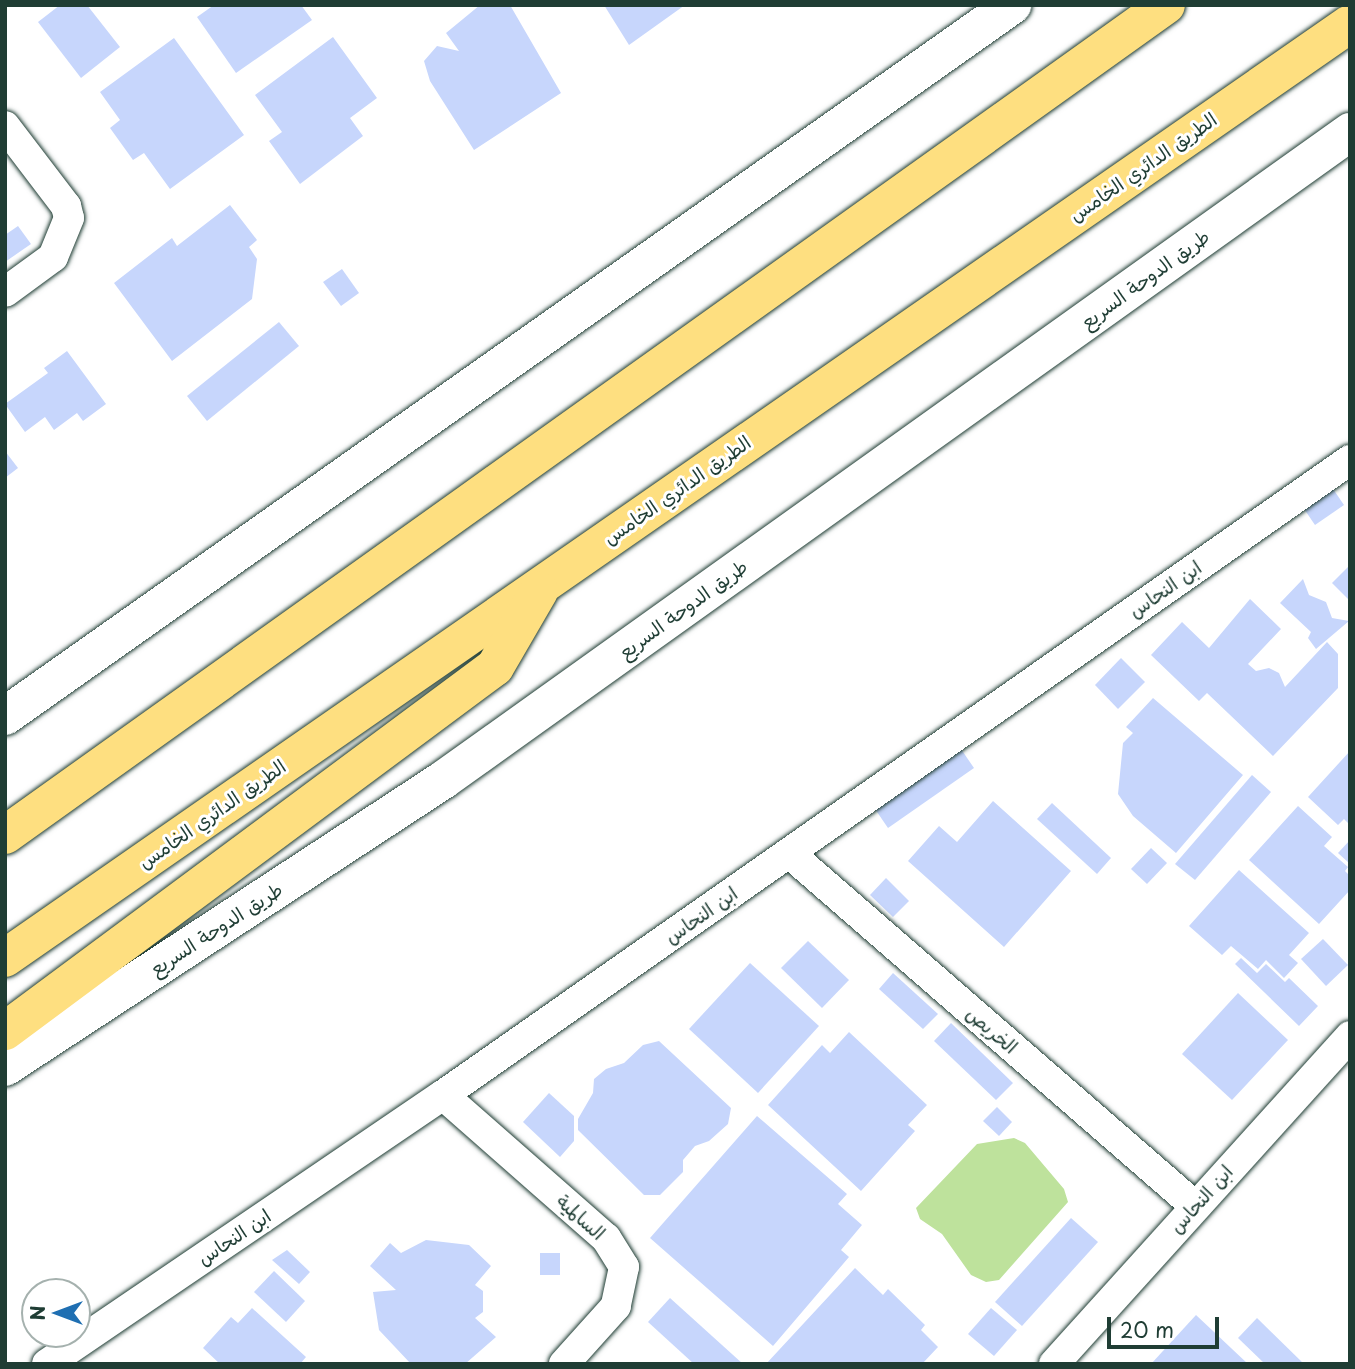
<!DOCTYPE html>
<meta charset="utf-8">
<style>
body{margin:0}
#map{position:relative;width:1355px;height:1369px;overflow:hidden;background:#fff;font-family:"Playpen Sans","Playpen Sans Arabic",sans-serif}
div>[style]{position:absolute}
.green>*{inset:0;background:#bee29c}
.building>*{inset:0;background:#c7d6fc}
.roads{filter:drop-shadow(0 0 2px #1f3d34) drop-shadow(0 0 2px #1f3d34)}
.street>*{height:30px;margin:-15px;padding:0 15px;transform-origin:15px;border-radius:15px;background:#fff}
.secondary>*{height:38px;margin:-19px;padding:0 19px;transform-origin:19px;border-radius:19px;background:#fff}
.highway>*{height:38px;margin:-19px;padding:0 19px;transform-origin:19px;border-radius:19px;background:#fedf80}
span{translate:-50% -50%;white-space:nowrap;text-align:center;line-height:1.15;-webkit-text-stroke:6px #fff;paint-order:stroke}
.street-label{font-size:19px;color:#1f3d34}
.frame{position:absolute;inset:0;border:7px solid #1f3d34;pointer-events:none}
.north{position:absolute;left:21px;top:1278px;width:70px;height:70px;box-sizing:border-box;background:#fff;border:2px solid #a5b1ae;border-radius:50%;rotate:270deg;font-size:19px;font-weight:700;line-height:28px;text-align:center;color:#1f3d34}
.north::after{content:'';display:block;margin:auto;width:24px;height:32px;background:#1f6fb2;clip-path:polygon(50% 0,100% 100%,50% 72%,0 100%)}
.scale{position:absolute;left:1107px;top:1317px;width:112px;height:32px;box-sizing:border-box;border:4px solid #1f3d34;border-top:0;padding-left:9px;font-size:21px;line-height:24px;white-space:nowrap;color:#1f3d34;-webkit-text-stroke:5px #fff;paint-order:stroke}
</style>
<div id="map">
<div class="green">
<i style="clip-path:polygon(1014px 1138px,1025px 1143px,1064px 1189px,1068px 1202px,999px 1280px,986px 1282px,971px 1275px,942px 1234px,920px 1219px,916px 1208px,977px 1144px)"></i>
</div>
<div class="building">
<i style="clip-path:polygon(60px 5px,87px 5px,120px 47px,81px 78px,38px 22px)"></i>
<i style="clip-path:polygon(214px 5px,301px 5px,312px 20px,236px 73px,197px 17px)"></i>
<i style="clip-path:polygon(480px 5px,510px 5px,561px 93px,474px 150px,430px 81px,424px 61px,437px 46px,459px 51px,446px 33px)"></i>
<i style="clip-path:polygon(604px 5px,685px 5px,629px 45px)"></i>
<i style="clip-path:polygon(333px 37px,377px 98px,350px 118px,363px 136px,300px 184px,269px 141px,282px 132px,255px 95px)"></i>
<i style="clip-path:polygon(174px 38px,244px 135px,170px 189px,144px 153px,133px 160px,110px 128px,120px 120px,100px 92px)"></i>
<i style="clip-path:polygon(230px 205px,257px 240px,249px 247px,257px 259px,252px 299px,172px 361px,114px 283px,172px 238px,177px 246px)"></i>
<i style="clip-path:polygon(18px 226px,31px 244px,5px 262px,5px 235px)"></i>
<i style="clip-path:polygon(342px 269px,359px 293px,341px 306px,323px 282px)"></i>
<i style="clip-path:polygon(279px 322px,299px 346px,207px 421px,187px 396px)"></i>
<i style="clip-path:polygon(67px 351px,106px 404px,83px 421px,77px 413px,54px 430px,45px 417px,25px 432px,5px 404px,48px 373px,44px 368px)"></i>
<i style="clip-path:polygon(5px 451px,18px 468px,5px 478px)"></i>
<i style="clip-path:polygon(1329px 483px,1344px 505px,1315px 525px,1300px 503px)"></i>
<i style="clip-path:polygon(1350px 565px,1350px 601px,1332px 583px)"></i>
<i style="clip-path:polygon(1303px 579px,1309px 595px,1326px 602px,1332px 618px,1349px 621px,1316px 649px,1308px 638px,1311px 632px,1280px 603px)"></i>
<i style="clip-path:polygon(1250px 599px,1281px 629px,1248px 664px,1256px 671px,1269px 668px,1279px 673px,1285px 687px,1327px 642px,1338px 654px,1338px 688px,1273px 756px,1207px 693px,1199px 701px,1151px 655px,1182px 622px,1209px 648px)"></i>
<i style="clip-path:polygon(1121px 658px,1145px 682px,1118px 709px,1095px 685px)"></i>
<i style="clip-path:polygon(1153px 698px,1243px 775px,1176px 853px,1133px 816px,1118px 794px,1123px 743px,1133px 733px,1126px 727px)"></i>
<i style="clip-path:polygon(961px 749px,974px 768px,888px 828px,875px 809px)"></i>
<i style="clip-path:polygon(1350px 751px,1350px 825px,1344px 819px,1338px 825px,1308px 797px)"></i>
<i style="clip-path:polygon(1252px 775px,1271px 792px,1195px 880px,1175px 864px)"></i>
<i style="clip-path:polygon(993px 801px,1071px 871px,1004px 947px,908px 861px,939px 826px,957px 842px)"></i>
<i style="clip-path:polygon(1052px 803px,1111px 858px,1097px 874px,1037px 819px)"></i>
<i style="clip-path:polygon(1298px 806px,1332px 837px,1324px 846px,1348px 867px,1345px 871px,1350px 876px,1350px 890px,1319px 924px,1249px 860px)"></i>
<i style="clip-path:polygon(1350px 840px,1350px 864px,1338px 853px)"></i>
<i style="clip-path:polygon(1151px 848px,1167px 863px,1147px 884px,1131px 869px)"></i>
<i style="clip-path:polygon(1239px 870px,1309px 933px,1289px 955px,1298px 963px,1284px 978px,1266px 960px,1258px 969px,1231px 946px,1222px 955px,1189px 926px)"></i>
<i style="clip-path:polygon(886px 878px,909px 901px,893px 917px,870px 895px)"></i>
<i style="clip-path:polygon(1323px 939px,1348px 965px,1326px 986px,1301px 959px)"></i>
<i style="clip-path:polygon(808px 941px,849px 980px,822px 1008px,781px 968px)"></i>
<i style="clip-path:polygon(1241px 958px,1257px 973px,1266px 964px,1285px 982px,1289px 978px,1318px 1006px,1299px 1026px,1235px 964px)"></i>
<i style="clip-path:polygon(750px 963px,819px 1026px,758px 1093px,689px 1029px)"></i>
<i style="clip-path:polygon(893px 973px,938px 1014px,923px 1029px,879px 989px)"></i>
<i style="clip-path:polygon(1238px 993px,1288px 1040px,1232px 1100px,1182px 1054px)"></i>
<i style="clip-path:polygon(951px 1023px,1013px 1083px,996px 1100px,934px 1041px)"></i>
<i style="clip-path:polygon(849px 1032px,927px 1105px,908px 1125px,915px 1131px,861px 1191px,768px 1105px,822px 1045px,830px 1053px)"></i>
<i style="clip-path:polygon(659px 1041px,731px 1108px,728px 1124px,709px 1141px,695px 1146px,683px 1160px,683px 1172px,660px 1195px,644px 1195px,578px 1130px,578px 1119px,593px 1093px,594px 1079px,606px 1069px,624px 1063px,643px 1045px)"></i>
<i style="clip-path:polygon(549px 1093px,574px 1116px,574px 1141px,560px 1157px,523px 1122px)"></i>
<i style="clip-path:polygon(997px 1107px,1012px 1122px,999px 1136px,983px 1121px)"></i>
<i style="clip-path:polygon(757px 1116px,847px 1194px,838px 1204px,862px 1225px,841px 1250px,849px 1257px,773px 1346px,650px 1238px)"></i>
<i style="clip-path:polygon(1071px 1218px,1098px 1242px,1022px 1326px,995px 1302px)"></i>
<i style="clip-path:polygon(426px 1240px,469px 1245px,491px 1266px,475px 1285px,483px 1291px,483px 1312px,475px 1318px,496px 1337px,465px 1364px,411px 1364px,379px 1330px,373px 1292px,396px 1290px,370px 1266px,390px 1243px,401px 1253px)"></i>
<i style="clip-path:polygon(287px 1250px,310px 1272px,299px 1284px,272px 1260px)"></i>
<i style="clip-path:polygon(540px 1253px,560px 1253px,560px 1275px,540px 1275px)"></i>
<i style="clip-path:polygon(855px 1268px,883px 1295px,888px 1289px,925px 1325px,921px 1330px,938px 1347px,922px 1364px,766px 1364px)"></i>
<i style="clip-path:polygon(274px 1271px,305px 1301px,286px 1322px,254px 1292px)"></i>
<i style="clip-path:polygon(670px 1298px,743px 1364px,694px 1364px,648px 1322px)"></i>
<i style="clip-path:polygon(252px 1308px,306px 1357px,300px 1364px,220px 1364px,203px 1348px,231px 1317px,238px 1323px)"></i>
<i style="clip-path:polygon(991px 1308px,1017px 1330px,994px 1356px,968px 1334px)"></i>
<i style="clip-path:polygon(1196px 1315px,1248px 1364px,1151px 1364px)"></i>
<i style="clip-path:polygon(1257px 1318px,1304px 1364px,1265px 1364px,1238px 1338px)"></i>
</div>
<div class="roads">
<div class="street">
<i style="left:5px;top:126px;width:101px;rotate:52.7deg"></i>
<i style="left:66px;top:206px;width:12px;rotate:76deg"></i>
<i style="left:69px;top:218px;width:42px;rotate:112.3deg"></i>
<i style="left:53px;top:257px;width:59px;rotate:143.9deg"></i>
<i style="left:789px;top:853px;width:538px;rotate:41.01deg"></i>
<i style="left:443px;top:1095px;width:217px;rotate:41.3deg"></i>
<i style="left:606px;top:1238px;width:34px;rotate:58deg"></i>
<i style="left:624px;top:1267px;width:40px;rotate:102deg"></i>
<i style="left:616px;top:1306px;width:78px;rotate:131.9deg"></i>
<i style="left:47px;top:1364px;width:479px;rotate:-34.2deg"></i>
<i style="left:443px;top:1095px;width:1107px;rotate:-35deg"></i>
<i style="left:1054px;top:1364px;width:442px;rotate:-47.9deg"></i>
</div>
<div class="secondary">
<i style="left:5px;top:716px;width:1233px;rotate:-35.22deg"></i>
<i style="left:5px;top:1067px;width:524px;rotate:-33.23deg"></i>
<i style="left:443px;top:780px;width:1115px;rotate:-35.54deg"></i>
</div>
<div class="highway">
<i style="left:5px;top:835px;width:1427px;rotate:-35.56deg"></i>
<i style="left:5px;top:958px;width:1637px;rotate:-34.78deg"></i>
<i style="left:5px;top:1031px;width:610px;rotate:-36.61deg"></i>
<i style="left:495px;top:667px;width:88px;rotate:-59.9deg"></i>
</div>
</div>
<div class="street-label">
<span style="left:1143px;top:167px;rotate:-35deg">الطريق الدائري الخامس</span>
<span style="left:1145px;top:279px;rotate:-36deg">طريق الدوحة السريع</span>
<span style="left:677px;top:490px;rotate:-35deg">الطريق الدائري الخامس</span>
<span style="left:1165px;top:589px;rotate:-35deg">ابن النحاس</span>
<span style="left:683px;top:609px;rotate:-36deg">طريق الدوحة السريع</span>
<span style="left:212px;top:814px;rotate:-35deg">الطريق الدائري الخامس</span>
<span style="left:701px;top:915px;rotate:-35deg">ابن النحاس</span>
<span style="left:216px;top:929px;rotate:-33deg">طريق الدوحة السريع</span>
<span style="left:992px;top:1030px;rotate:41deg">الخريص</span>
<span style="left:1201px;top:1199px;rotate:-48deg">ابن النحاس</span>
<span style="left:581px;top:1217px;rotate:42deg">السالمية</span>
<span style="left:234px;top:1237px;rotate:-34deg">ابن النحاس</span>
</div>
<div class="frame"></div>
<div class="north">N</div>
<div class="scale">20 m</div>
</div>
